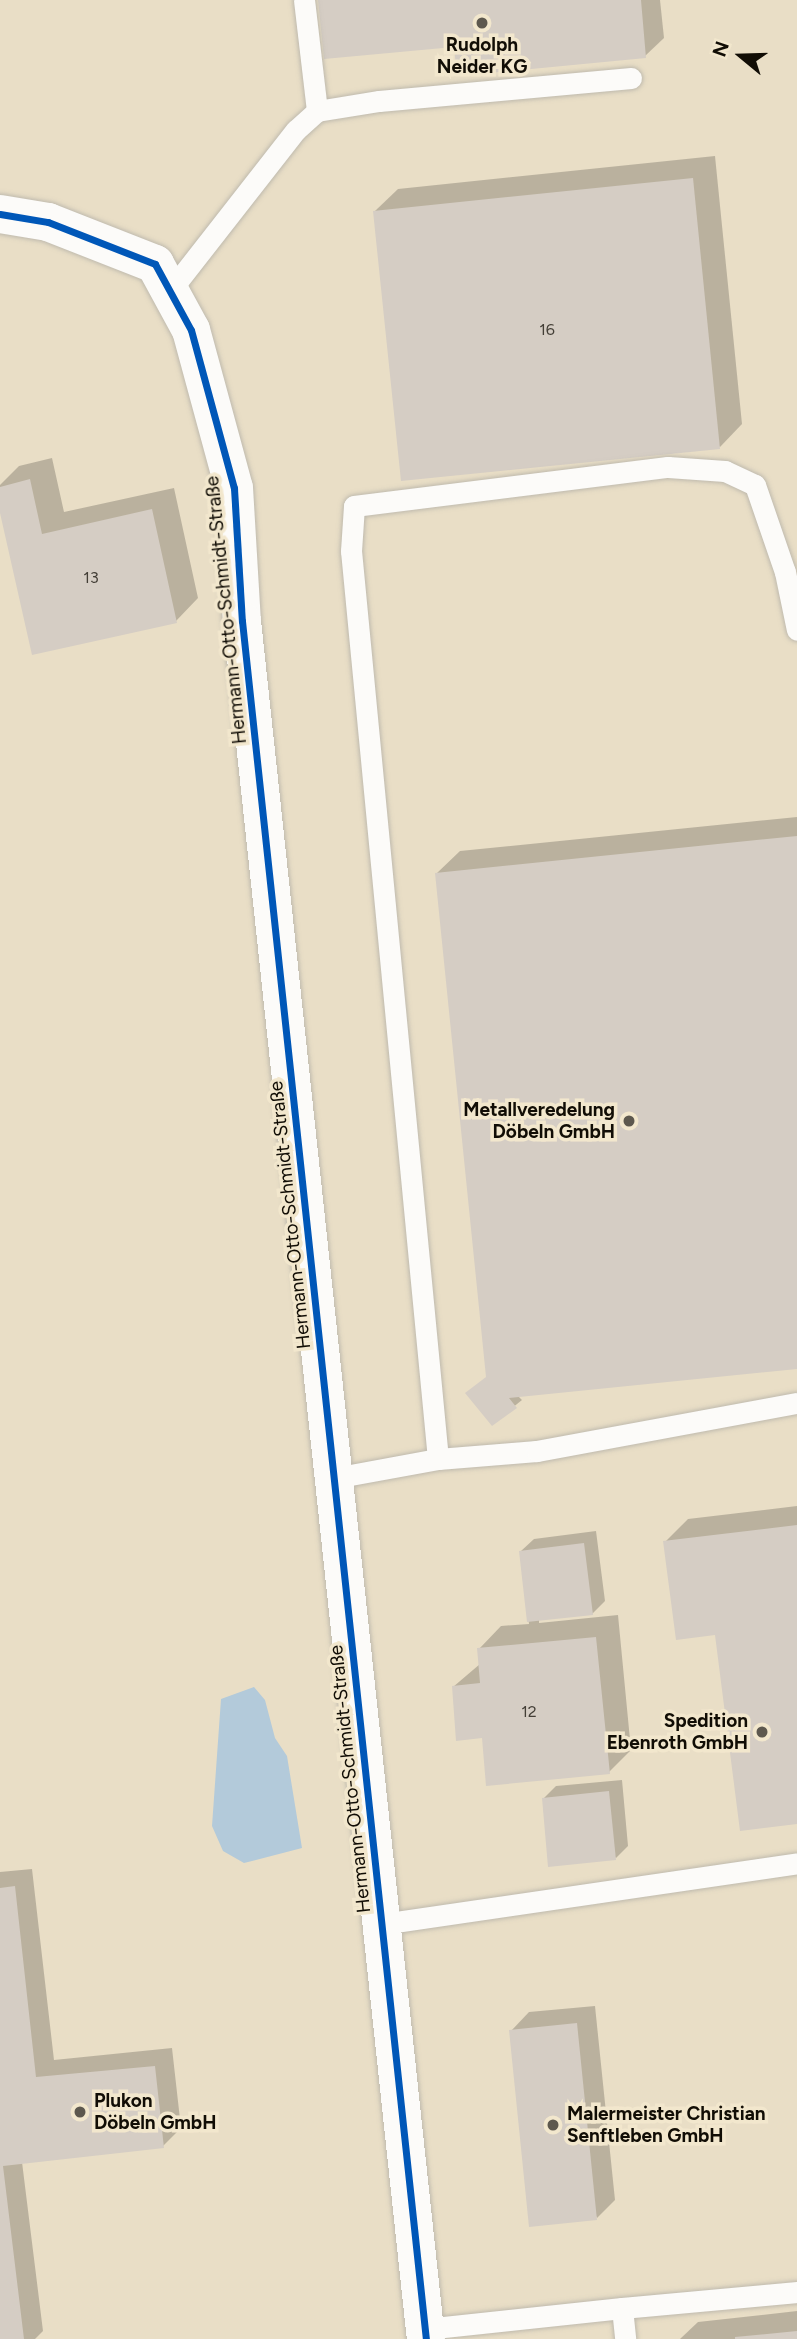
<!DOCTYPE html>
<meta charset="utf-8">
<style>
body{margin:0}
#map{position:relative;width:797px;height:2339px;overflow:hidden;background:#eae4d5;font-family:Figtree,sans-serif}
div>[style]{position:absolute}
.built>*{inset:0;background:#e9dec6}
.water>*{inset:0;background:#b3cada}
.shadow>*{inset:0;background:#0003}
.building>*{inset:0;background:#d5cdc4}
.roads{filter:drop-shadow(0 0 2px #bfbaae) drop-shadow(0 0 2px #bfbaae)}
.lane>*{height:21px;margin:-10.5px;padding:0 10.5px;transform-origin:10.5px;border-radius:10.5px;background:#fcfbf9}
.street>*{height:38px;margin:-19px;padding:0 19px;transform-origin:19px;border-radius:19px;background:#fcfbf9}
.cycleway>*{height:7px;margin:-3.5px;padding:0 3.5px;transform-origin:3.5px;border-radius:3.5px;background:#0057b8}
.dots>*{width:19px;height:19px;translate:-50% -50%;box-sizing:border-box;border:4px solid #f2e7cd;border-radius:50%}
span{translate:-50% -50%;white-space:nowrap;text-align:center;line-height:1.15;-webkit-text-stroke:7px #f2e7cd;paint-order:stroke}
.number-label{font-size:16px;color:#433e36}
.number-label span{-webkit-text-stroke-width:0}
.poi-label{font-size:19px;color:#110d05;font-weight:700}
.right{translate:-100% -50%;text-align:right}
.left{translate:0 -50%;text-align:left}
.street-label{font-size:19px;color:#110d05}
.north{position:absolute;left:706px;top:21px;width:70px;height:70px;-webkit-text-stroke:5px #f2e7cd;paint-order:stroke;rotate:289deg;font-size:19px;font-weight:700;line-height:28px;text-align:center;color:#110d05}
.north::after{content:'';display:block;margin:auto;width:24px;height:32px;background:#110d05;clip-path:polygon(50% 0,100% 100%,50% 72%,0 100%)}
</style>
<div id="map">
<div class="built">
<i style="clip-path:polygon(0 0,797px 0,797px 2339px,0 2339px)"></i>
</div>
<div class="water">
<i style="clip-path:polygon(254px 1687px,265px 1700px,275px 1738px,287px 1756px,302px 1848px,244px 1863px,223px 1851px,212px 1826px,221px 1699px)"></i>
</div>
<div class="shadow">
<i style="clip-path:polygon(320px 0,660px 0,664px 38px,645px 56px,456px 45px)"></i>
<i style="clip-path:polygon(715px 156px,742px 424px,720px 447px,375px 211px,398px 189px)"></i>
<i style="clip-path:polygon(52px 458px,64px 512px,174px 488px,198px 598px,176px 621px,33px 653px,0 504px,0 485px,19px 466px)"></i>
<i style="clip-path:polygon(797px 817px,797px 1367px,517px 1395px,522px 1400px,492px 1424px,437px 873px,460px 851px)"></i>
<i style="clip-path:polygon(797px 1506px,797px 1822px,717px 1633px,665px 1542px,688px 1519px)"></i>
<i style="clip-path:polygon(596px 1531px,605px 1601px,592px 1614px,539px 1619px,539px 1623px,618px 1615px,631px 1750px,609px 1772px,453px 1687px,480px 1664px,479px 1649px,501px 1626px,529px 1624px,521px 1551px,534px 1539px)"></i>
<i style="clip-path:polygon(622px 1780px,628px 1846px,616px 1858px,543px 1799px,556px 1786px)"></i>
<i style="clip-path:polygon(32px 1869px,54px 2060px,172px 2048px,181px 2128px,163px 2146px,22px 2162px,43px 2331px,35px 2339px,0 2339px,0 1872px)"></i>
<i style="clip-path:polygon(595px 2006px,615px 2200px,597px 2218px,511px 2031px,529px 2012px)"></i>
<i style="clip-path:polygon(797px 2311px,797px 2339px,680px 2339px,698px 2322px)"></i>
</div>
<div class="building">
<i style="clip-path:polygon(318px 0,641px 0,646px 58px,457px 76px,454px 47px,324px 59px)"></i>
<i style="clip-path:polygon(693px 178px,720px 449px,401px 481px,373px 211px)"></i>
<i style="clip-path:polygon(30px 479px,42px 534px,152px 509px,177px 623px,32px 655px,0 513px,0 487px)"></i>
<i style="clip-path:polygon(797px 836px,797px 1369px,509px 1398px,517px 1408px,492px 1426px,465px 1393px,486px 1377px,435px 873px)"></i>
<i style="clip-path:polygon(797px 1525px,797px 1824px,740px 1831px,715px 1635px,676px 1640px,663px 1541px)"></i>
<i style="clip-path:polygon(584px 1543px,593px 1615px,527px 1622px,519px 1551px)"></i>
<i style="clip-path:polygon(596px 1637px,610px 1774px,486px 1786px,482px 1738px,456px 1741px,452px 1686px,480px 1683px,477px 1648px)"></i>
<i style="clip-path:polygon(609px 1791px,616px 1860px,548px 1867px,542px 1798px)"></i>
<i style="clip-path:polygon(15px 1886px,36px 2077px,155px 2066px,164px 2148px,3px 2166px,24px 2339px,0 2339px,0 1888px)"></i>
<i style="clip-path:polygon(577px 2023px,597px 2220px,529px 2227px,509px 2030px)"></i>
<i style="clip-path:polygon(797px 2331px,797px 2339px,735px 2339px,735px 2337px)"></i>
</div>
<div class="roads">
<div class="lane">
<i style="left:304px;top:0;width:112px;rotate:83.3deg"></i>
<i style="left:170px;top:291px;width:204px;rotate:-52deg"></i>
<i style="left:296px;top:130px;width:28px;rotate:-42deg"></i>
<i style="left:317px;top:111px;width:63px;rotate:-9.2deg"></i>
<i style="left:379px;top:101px;width:253px;rotate:-5.2deg"></i>
<i style="left:438px;top:1459px;width:912px;rotate:-95.47deg"></i>
<i style="left:351px;top:551px;width:45px;rotate:-86.2deg"></i>
<i style="left:354px;top:506px;width:316px;rotate:-7.1deg"></i>
<i style="left:668px;top:467px;width:57px;rotate:4deg"></i>
<i style="left:725px;top:471px;width:33px;rotate:25deg"></i>
<i style="left:755px;top:485px;width:92px;rotate:71deg"></i>
<i style="left:785px;top:572px;width:59px;rotate:78.3deg"></i>
<i style="left:334px;top:1478px;width:106px;rotate:-10.4deg"></i>
<i style="left:438px;top:1459px;width:99px;rotate:-4.6deg"></i>
<i style="left:537px;top:1451px;width:264px;rotate:-10.5deg"></i>
<i style="left:381px;top:1924px;width:420px;rotate:-8.3deg"></i>
<i style="left:622px;top:2308px;width:176px;rotate:-5.2deg"></i>
<i style="left:425px;top:2329px;width:198px;rotate:-6.1deg"></i>
<i style="left:622px;top:2308px;width:31px;rotate:84deg"></i>
</div>
<div class="street">
<i style="left:0;top:214px;width:49px;rotate:9.5deg"></i>
<i style="left:48px;top:222px;width:115px;rotate:21.4deg"></i>
<i style="left:155px;top:264px;width:75px;rotate:61.4deg"></i>
<i style="left:191px;top:330px;width:164px;rotate:74.8deg"></i>
<i style="left:234px;top:488px;width:133px;rotate:86.6deg"></i>
<i style="left:242px;top:621px;width:1728px;rotate:83.89deg"></i>
</div>
</div>
<div class="cycleway">
<i style="left:0;top:214px;width:49px;rotate:9.5deg"></i>
<i style="left:48px;top:222px;width:115px;rotate:21.4deg"></i>
<i style="left:155px;top:264px;width:75px;rotate:61.4deg"></i>
<i style="left:191px;top:330px;width:164px;rotate:74.8deg"></i>
<i style="left:234px;top:488px;width:133px;rotate:86.6deg"></i>
<i style="left:242px;top:621px;width:1728px;rotate:83.89deg"></i>
</div>
<div class="dots">
<i style="left:482px;top:23px;background:#5d584e"></i>
<i style="left:629px;top:1121px;background:#5d584e"></i>
<i style="left:762px;top:1732px;background:#5d584e"></i>
<i style="left:80px;top:2112px;background:#5d584e"></i>
<i style="left:553px;top:2125px;background:#5d584e"></i>
</div>
<div class="number-label">
<span style="left:547px;top:330px">16</span>
<span style="left:91px;top:578px">13</span>
<span style="left:529px;top:1712px">12</span>
</div>
<div class="poi-label">
<span style="left:482px;top:56px">Rudolph<br>Neider KG</span>
<span class="right" style="left:615px;top:1121px">Metallveredelung<br>Döbeln GmbH</span>
<span class="right" style="left:748px;top:1732px">Spedition<br>Ebenroth GmbH</span>
<span class="left" style="left:94px;top:2112px">Plukon<br>Döbeln GmbH</span>
<span class="left" style="left:567px;top:2125px">Malermeister Christian<br>Senftleben GmbH</span>
</div>
<div class="street-label">
<span style="left:226px;top:610px;rotate:-96deg">Hermann-Otto-Schmidt-Straße</span>
<span style="left:290px;top:1215px;rotate:-96deg">Hermann-Otto-Schmidt-Straße</span>
<span style="left:350px;top:1779px;rotate:-96deg">Hermann-Otto-Schmidt-Straße</span>
</div>
<div class="north">N</div>
</div>
